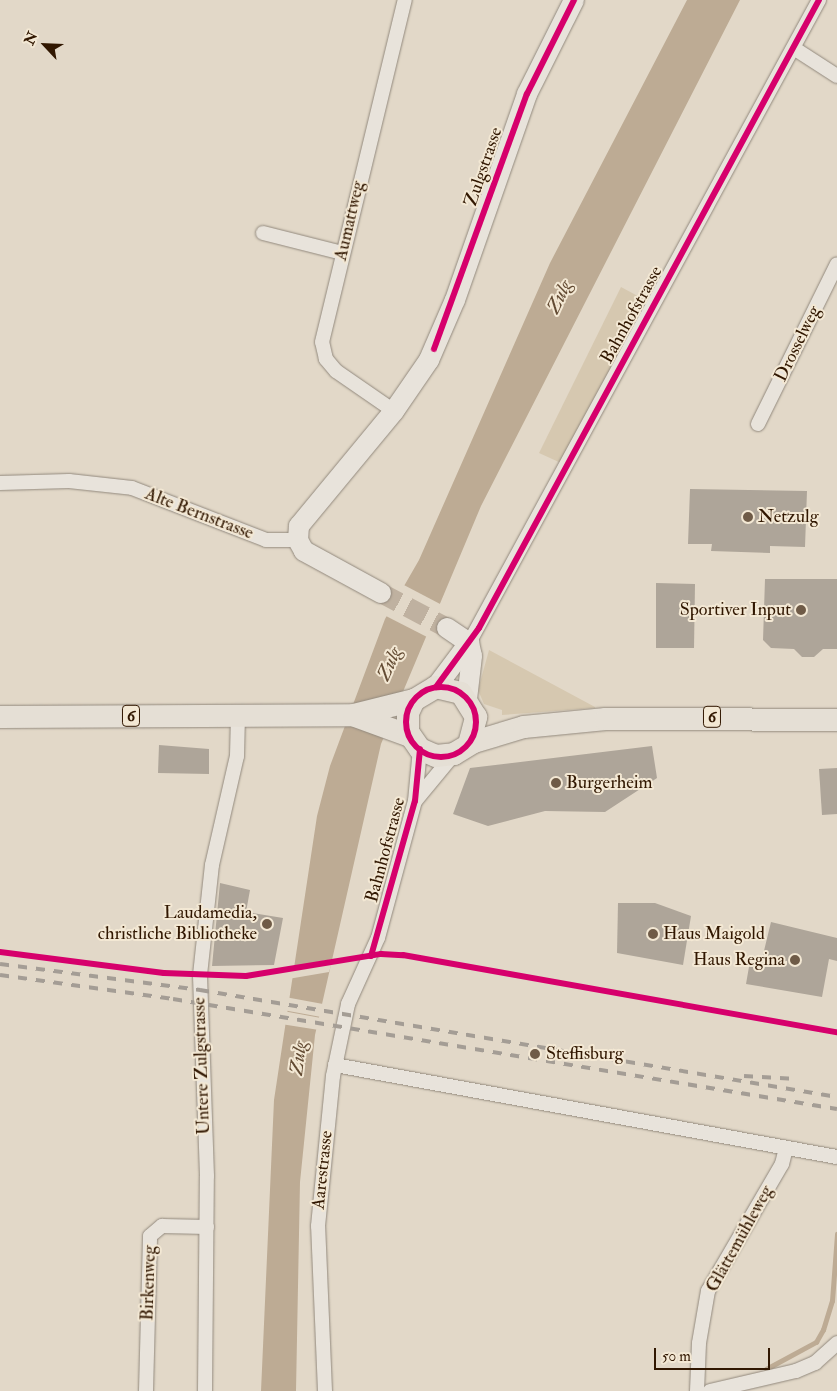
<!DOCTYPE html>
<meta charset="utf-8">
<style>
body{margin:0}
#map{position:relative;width:837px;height:1391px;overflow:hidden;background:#e2d8c8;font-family:"IM FELL Double Pica",serif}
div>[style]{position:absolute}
.green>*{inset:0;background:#d6c8b0}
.water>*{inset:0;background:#bdab94}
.pier>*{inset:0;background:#e2d8c8}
.stream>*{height:4.5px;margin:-2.25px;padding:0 2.25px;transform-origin:2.25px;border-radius:2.25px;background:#bdab94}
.building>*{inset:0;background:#aea599}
.secondary-tunnel>*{height:20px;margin-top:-10px;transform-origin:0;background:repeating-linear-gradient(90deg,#bfb1a0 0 20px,transparent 0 30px)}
.roads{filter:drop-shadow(0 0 1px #92897d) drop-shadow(0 0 1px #92897d)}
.street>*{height:14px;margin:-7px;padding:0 7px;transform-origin:7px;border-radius:7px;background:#e8e3db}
.secondary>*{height:20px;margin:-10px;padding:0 10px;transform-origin:10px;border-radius:10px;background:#e8e3db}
.primary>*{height:22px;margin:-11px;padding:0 11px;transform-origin:11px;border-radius:11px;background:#e5dfd5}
.rail>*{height:4px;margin-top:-2px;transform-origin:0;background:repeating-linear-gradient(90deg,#a49d95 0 9px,transparent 0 18px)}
.cycleway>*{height:6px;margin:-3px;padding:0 3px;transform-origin:3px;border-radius:3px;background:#d6006c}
.cycleway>.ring{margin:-3px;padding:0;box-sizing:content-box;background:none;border:6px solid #d6006c;border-radius:50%}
.dots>*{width:14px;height:14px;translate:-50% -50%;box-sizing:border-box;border:2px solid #f3e8d4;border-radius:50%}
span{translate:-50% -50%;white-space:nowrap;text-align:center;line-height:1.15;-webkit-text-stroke:4px #f3e8d4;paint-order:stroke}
.shield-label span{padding:1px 4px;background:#f3e8d4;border:1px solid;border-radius:4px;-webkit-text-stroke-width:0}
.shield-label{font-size:16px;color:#311701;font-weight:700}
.street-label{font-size:18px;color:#311701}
.poi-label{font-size:18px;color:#311701}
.left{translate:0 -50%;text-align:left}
.right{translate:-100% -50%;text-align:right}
.water-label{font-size:19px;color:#634b33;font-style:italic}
.north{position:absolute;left:20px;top:20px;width:50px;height:50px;-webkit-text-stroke:4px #f3e8d4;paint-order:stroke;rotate:295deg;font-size:14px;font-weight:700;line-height:20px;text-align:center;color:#311701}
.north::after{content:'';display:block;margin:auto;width:18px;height:22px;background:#311701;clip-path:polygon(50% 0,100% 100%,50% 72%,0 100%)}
.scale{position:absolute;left:654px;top:1348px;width:116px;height:22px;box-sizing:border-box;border:2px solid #311701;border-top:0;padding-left:6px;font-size:15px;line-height:18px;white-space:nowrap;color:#311701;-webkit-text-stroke:4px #f3e8d4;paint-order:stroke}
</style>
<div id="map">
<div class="green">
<i style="clip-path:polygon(621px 287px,647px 301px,561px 463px,539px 453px)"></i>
<i style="clip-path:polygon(489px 650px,595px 707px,595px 708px,502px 715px,502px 710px,484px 704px,478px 690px)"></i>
</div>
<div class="water">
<i style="clip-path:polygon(687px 0,740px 0,481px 506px,381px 744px,315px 1035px,300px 1182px,296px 1391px,261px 1391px,274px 1100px,317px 816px,330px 766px,385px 619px,419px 560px,550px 263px)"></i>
</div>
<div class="pier">
<i style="clip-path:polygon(402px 584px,442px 605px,427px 637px,384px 615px)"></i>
<i style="clip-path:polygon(333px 959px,329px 972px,288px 979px,290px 967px)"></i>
<i style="clip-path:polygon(285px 997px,323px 1004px,321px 1017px,283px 1010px)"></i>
<i style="clip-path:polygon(283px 1011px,321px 1018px,319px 1030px,281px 1024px)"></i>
</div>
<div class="stream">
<i style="left:766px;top:1369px;width:57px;rotate:-28.4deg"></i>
<i style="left:816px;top:1342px;width:14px;rotate:-60deg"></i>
<i style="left:823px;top:1330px;width:30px;rotate:-73deg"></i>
<i style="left:832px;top:1301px;width:67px;rotate:-85.7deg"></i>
</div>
<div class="building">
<i style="clip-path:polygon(690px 489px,807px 491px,805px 547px,770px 546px,770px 553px,711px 551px,712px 544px,688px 544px)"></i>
<i style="clip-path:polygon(765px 579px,837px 579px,837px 649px,823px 649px,814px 657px,802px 657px,794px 649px,771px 648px,763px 640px)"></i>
<i style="clip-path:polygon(656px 583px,695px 584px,694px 648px,656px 648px)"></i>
<i style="clip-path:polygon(159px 745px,209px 749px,209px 774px,158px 773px)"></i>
<i style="clip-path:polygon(652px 746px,657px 778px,605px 812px,545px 811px,488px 826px,453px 814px,470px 768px)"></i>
<i style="clip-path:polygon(837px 768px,837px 814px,822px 815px,819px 769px)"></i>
<i style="clip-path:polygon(220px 883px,250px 890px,246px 912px,283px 918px,274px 965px,212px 966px)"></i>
<i style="clip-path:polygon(618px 903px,655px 903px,691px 916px,683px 965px,617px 953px)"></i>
<i style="clip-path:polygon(771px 922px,837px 938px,837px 961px,829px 959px,822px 997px,746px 984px,750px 961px,761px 963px)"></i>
</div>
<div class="secondary-tunnel">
<i style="left:381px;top:593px;width:75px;rotate:27.9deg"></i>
</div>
<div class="roads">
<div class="street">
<i style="left:795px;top:49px;width:50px;rotate:32.7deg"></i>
<i style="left:263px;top:233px;width:81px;rotate:14.2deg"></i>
<i style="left:394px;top:411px;width:70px;rotate:-145.4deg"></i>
<i style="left:336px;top:371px;width:16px;rotate:-130deg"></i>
<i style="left:326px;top:359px;width:17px;rotate:-103deg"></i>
<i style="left:322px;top:342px;width:352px;rotate:-76.4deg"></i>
<i style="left:758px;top:424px;width:178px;rotate:-63.7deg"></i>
<i style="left:0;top:483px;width:69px;rotate:-1.7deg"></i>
<i style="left:69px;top:481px;width:63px;rotate:6.3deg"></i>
<i style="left:132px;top:488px;width:144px;rotate:21.2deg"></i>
<i style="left:266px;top:540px;width:32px"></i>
<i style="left:469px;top:643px;width:732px;rotate:-61.44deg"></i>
<i style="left:416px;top:800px;width:60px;rotate:-50.4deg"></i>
<i style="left:335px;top:1065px;width:510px;rotate:10.39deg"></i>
<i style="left:146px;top:1391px;width:155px;rotate:-88.5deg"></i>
<i style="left:150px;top:1236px;width:16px;rotate:-40deg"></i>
<i style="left:162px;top:1226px;width:45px;rotate:1.3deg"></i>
<i style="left:205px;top:1391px;width:215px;rotate:-89.5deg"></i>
<i style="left:207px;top:1176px;width:201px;rotate:-92deg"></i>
<i style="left:200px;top:975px;width:111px;rotate:-83.8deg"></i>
<i style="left:212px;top:865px;width:112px;rotate:-77.1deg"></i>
<i style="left:237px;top:756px;width:41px;rotate:-88.6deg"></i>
<i style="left:325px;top:1391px;width:165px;rotate:-92.4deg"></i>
<i style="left:318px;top:1226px;width:151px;rotate:-84.3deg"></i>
<i style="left:333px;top:1076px;width:74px;rotate:-78.2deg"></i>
<i style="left:348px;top:1004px;width:72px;rotate:-65.6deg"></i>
<i style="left:378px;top:938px;width:142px;rotate:-74.9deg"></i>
<i style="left:415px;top:801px;width:52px;rotate:-84.5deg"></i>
<i style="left:697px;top:1391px;width:48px;rotate:-87.6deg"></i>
<i style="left:699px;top:1343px;width:53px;rotate:-80.2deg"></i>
<i style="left:708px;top:1291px;width:147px;rotate:-59.8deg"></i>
<i style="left:782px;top:1164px;width:16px;rotate:-76deg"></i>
<i style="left:710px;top:1391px;width:88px;rotate:-13.1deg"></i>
<i style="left:796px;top:1371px;width:21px;rotate:-23deg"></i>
<i style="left:815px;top:1363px;width:30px;rotate:-42deg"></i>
</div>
<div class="secondary">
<i style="left:381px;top:593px;width:88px;rotate:-151.4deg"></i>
<i style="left:304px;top:551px;width:13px;rotate:-119deg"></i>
<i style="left:298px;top:540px;width:14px;rotate:-86deg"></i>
<i style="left:299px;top:526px;width:149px;rotate:-50.4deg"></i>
<i style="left:394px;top:411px;width:62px;rotate:-55.5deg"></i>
<i style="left:429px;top:360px;width:65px;rotate:-66.6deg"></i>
<i style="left:455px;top:300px;width:218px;rotate:-70.7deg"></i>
<i style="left:527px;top:94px;width:105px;rotate:-63.4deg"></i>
<i style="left:447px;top:628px;width:27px;rotate:34deg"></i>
<i style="left:469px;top:643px;width:13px;rotate:77deg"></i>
<i style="left:472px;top:656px;width:43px;rotate:96.6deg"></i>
<i style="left:436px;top:687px;width:55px;rotate:-53.1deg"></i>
</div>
<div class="primary">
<i style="left:355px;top:716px;width:59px;rotate:20deg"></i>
<i style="left:0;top:717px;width:354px;rotate:-0.3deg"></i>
<i style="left:354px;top:715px;width:62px;rotate:-14deg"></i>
<i style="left:469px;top:744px;width:28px;rotate:-75deg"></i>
<i style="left:476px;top:717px;width:28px;rotate:-122deg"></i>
<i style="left:461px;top:693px;width:26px;rotate:-167deg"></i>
<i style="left:436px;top:687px;width:26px;rotate:149deg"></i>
<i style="left:414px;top:700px;width:14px;rotate:115deg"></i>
<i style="left:408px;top:713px;width:19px;rotate:90deg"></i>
<i style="left:408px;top:732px;width:21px;rotate:55deg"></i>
<i style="left:420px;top:749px;width:17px;rotate:24deg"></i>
<i style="left:436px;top:756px;width:18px;rotate:-6deg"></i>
<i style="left:454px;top:754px;width:23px;rotate:-31deg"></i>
<i style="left:474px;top:742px;width:52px;rotate:-16.7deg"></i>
<i style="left:524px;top:727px;width:82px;rotate:-5.6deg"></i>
<i style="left:606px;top:719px;width:231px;rotate:0.2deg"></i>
</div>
</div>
<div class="rail">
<i style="left:0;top:964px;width:202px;rotate:7.4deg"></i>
<i style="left:200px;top:990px;width:646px;rotate:9.54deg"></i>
<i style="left:0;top:975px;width:175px;rotate:7.9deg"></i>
<i style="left:173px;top:999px;width:673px;rotate:9.41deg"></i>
<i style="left:744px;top:1076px;width:53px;rotate:3.2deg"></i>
</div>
<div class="cycleway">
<i style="left:434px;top:349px;width:271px;rotate:-70deg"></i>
<i style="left:527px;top:94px;width:105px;rotate:-63.4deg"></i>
<i style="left:436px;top:687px;width:73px;rotate:-53.9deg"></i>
<i style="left:479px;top:628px;width:714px;rotate:-61.57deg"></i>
<i class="ring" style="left:406px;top:687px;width:64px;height:64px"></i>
<i style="left:0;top:952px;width:165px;rotate:7.3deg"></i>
<i style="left:164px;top:973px;width:82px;rotate:2.1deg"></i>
<i style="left:246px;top:976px;width:137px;rotate:-9.3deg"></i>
<i style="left:381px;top:954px;width:22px;rotate:3deg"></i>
<i style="left:403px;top:955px;width:441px;rotate:10.1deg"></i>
<i style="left:371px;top:956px;width:161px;rotate:-74.2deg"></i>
<i style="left:415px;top:801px;width:52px;rotate:-84.5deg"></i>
</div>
<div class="dots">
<i style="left:748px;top:517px;background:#6f5b47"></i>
<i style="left:801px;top:610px;background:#6f5b47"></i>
<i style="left:556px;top:783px;background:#6f5b47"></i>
<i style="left:267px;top:924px;background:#6f5b47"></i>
<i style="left:653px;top:934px;background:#6f5b47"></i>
<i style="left:795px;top:960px;background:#6f5b47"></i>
<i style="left:535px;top:1054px;background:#6f5b47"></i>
</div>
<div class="shield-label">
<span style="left:131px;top:716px">6</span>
<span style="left:712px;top:717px">6</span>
</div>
<div class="street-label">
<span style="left:484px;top:167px;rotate:-71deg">Zulgstrasse</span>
<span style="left:350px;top:221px;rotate:-77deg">Aumattweg</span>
<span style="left:632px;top:315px;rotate:-61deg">Bahnhofstrasse</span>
<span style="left:798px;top:344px;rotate:-64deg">Drosselweg</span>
<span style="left:199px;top:514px;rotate:21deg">Alte Bernstrasse</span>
<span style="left:386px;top:850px;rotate:-75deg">Bahnhofstrasse</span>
<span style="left:202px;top:1066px;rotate:-92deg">Untere Zulgstrasse</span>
<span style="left:323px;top:1170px;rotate:-84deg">Aarestrasse</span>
<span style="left:740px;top:1239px;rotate:-61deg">Glättemühleweg</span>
<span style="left:149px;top:1283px;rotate:-88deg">Birkenweg</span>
</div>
<div class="poi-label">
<span class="left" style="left:758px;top:517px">Netzulg</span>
<span class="right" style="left:791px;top:610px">Sportiver Input</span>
<span class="left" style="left:566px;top:783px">Burgerheim</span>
<span class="right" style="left:257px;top:924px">Laudamedia,<br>christliche Bibliotheke</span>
<span class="left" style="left:663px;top:934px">Haus Maigold</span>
<span class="right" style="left:785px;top:960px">Haus Regina</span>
<span class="left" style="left:546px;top:1054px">Steffisburg</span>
</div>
<div class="water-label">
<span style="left:560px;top:297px;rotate:-65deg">Zulg</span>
<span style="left:390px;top:664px;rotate:-67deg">Zulg</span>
<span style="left:299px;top:1058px;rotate:-83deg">Zulg</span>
</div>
<div class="north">N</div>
<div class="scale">50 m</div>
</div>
